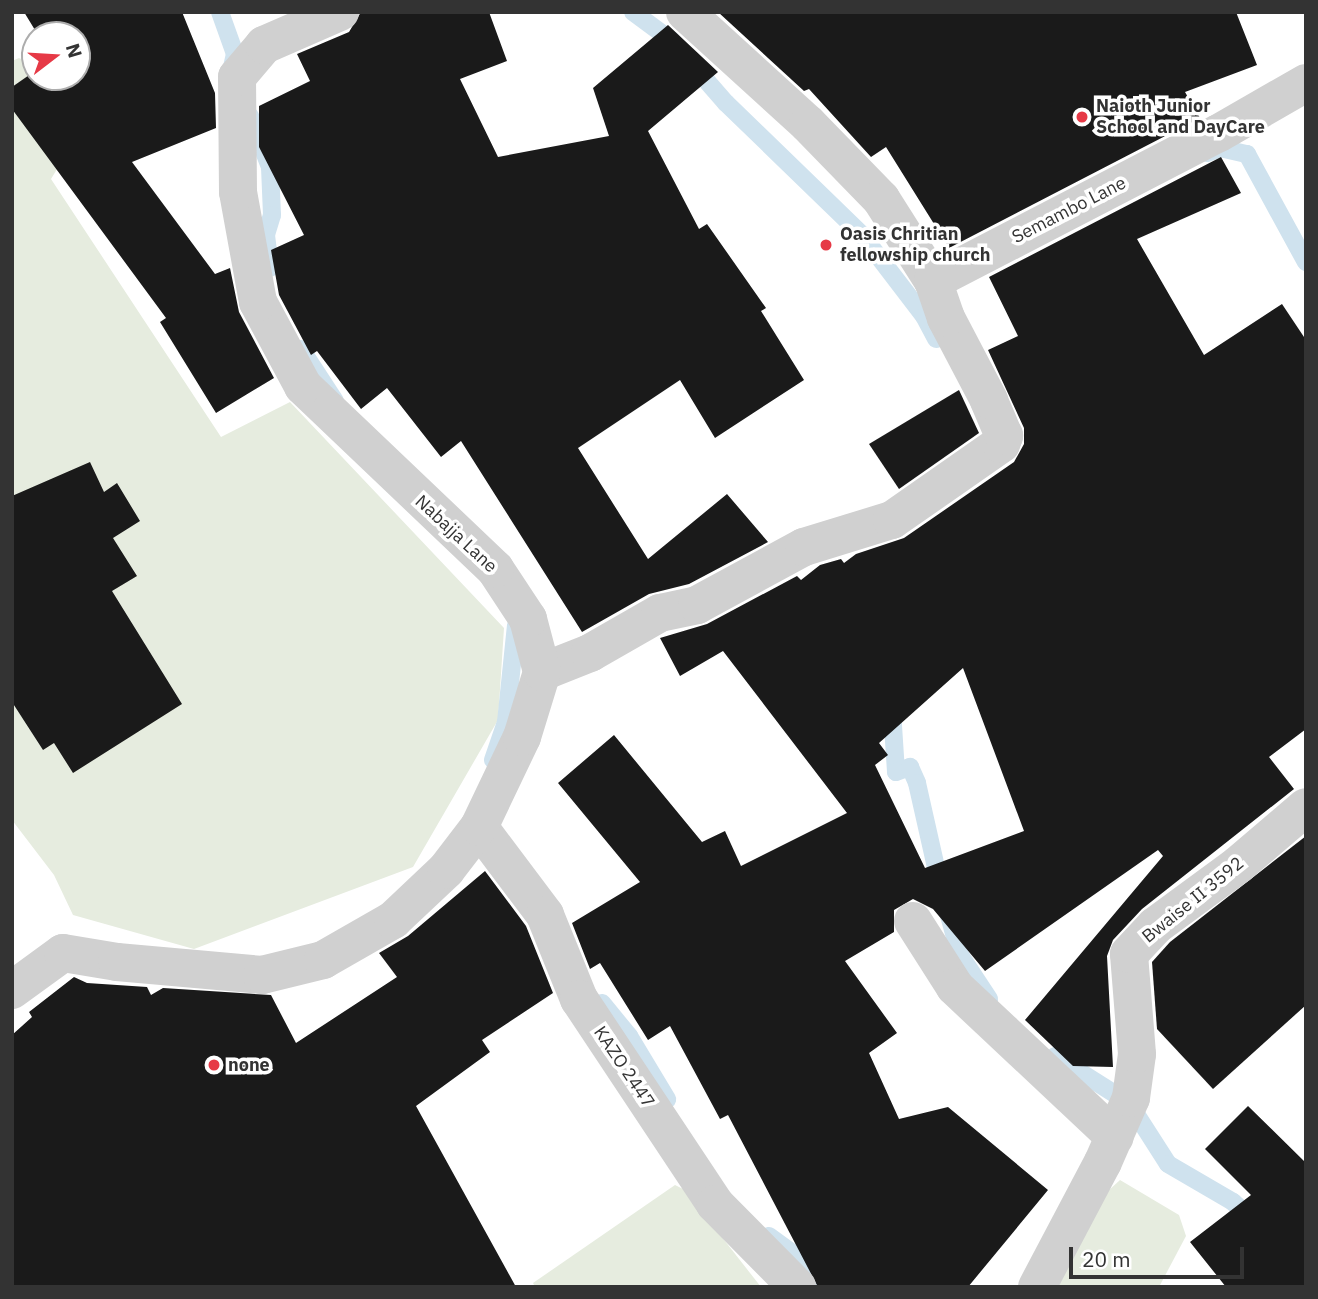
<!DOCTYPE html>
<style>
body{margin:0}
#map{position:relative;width:1318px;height:1299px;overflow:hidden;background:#fff;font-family:"IBM Plex Sans",sans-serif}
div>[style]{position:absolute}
.green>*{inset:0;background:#e6ecdf}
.stream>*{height:18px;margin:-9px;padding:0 9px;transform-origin:9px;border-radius:9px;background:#cfe2ee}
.building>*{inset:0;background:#1a1a1a}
.minor>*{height:38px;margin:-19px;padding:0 19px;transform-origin:19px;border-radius:19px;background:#d0d0d0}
.dots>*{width:19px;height:19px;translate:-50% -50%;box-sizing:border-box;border:4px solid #fff;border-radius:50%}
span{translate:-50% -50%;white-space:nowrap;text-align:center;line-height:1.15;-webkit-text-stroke:7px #fff;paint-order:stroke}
.poi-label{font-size:18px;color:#333;font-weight:700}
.left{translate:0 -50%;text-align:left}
.street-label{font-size:18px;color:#333}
.frame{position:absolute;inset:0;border:14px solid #333;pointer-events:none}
.north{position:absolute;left:21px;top:21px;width:70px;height:70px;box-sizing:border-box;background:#fff;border:2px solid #adadad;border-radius:50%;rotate:73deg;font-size:19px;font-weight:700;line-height:28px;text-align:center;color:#333}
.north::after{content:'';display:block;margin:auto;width:24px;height:32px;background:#e63946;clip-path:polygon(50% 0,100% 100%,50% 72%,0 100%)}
.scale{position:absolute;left:1069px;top:1247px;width:175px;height:32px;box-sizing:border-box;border:4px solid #333;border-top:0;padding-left:9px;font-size:21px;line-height:24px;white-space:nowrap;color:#333;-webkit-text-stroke:5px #fff;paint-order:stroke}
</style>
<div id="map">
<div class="green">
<i style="clip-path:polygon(19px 58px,35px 66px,35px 77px,99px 100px,51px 179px,221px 437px,290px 402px,504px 628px,498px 720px,413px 867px,194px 949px,73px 915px,54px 875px,12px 820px,12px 61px)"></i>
<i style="clip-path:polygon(1120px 1180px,1179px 1215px,1186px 1236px,1159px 1287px,1049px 1287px,1108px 1191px)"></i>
<i style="clip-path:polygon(675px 1185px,685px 1190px,761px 1287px,535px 1287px,533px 1283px)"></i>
</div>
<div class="stream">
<i style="left:220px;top:12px;width:45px;rotate:70.3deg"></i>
<i style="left:235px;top:54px;width:18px;rotate:103deg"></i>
<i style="left:633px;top:12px;width:47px;rotate:36.4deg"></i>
<i style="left:671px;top:40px;width:84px;rotate:48.9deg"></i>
<i style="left:726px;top:103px;width:190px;rotate:44.1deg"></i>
<i style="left:862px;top:235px;width:102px;rotate:52.6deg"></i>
<i style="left:924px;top:316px;width:26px;rotate:62deg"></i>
<i style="left:250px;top:116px;width:55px;rotate:68.6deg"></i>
<i style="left:270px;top:167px;width:48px;rotate:87.6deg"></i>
<i style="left:272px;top:215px;width:21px;rotate:107deg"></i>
<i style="left:266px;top:235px;width:33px;rotate:83deg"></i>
<i style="left:1207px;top:153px;width:14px;rotate:-21deg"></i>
<i style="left:1220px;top:148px;width:28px;rotate:13deg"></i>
<i style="left:1247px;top:154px;width:123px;rotate:61.4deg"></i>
<i style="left:301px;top:349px;width:62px;rotate:56.8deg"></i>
<i style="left:892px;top:710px;width:62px;rotate:86.3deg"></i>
<i style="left:896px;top:772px;width:15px;rotate:-20deg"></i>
<i style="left:910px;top:767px;width:17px;rotate:66deg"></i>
<i style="left:917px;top:783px;width:105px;rotate:77.3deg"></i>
<i style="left:493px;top:760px;width:40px;rotate:-71.1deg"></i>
<i style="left:506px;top:722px;width:97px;rotate:-84.1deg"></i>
<i style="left:948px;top:912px;width:45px;rotate:74.4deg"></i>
<i style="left:960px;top:955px;width:53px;rotate:56.6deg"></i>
<i style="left:602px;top:1003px;width:43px;rotate:50.7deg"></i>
<i style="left:629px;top:1036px;width:74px;rotate:58.9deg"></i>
<i style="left:1055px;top:1056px;width:88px;rotate:32.4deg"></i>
<i style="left:1129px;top:1103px;width:72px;rotate:57.4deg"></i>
<i style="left:1168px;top:1164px;width:75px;rotate:30.3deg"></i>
<i style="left:1233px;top:1202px;width:27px;rotate:42deg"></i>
<i style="left:769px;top:1236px;width:36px;rotate:36deg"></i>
<i style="left:798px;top:1257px;width:30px;rotate:63deg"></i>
</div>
<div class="building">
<i style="clip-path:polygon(24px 12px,182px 12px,215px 93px,216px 128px,132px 162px,215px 274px,230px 268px,239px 312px,274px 378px,216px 413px,160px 322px,166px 318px,12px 109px,12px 87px,35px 71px,35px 77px,77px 77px,77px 35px,38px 35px)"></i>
<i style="clip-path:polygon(361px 12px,489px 12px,507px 61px,460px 79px,498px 157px,609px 136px,593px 88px,668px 25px,718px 72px,648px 131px,699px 229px,707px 224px,766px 308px,761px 311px,804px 380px,715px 438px,680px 380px,578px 448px,648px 559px,727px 494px,768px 542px,689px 584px,649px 594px,582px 632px,461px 441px,441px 457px,387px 388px,361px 409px,317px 351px,311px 355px,279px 295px,271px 250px,304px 235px,259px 147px,259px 106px,310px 81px,297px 54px,349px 32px)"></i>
<i style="clip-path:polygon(718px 12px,1236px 12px,1257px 65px,1185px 92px,1200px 118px,949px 248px,886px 147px,871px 157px,809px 89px,804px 91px)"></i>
<i style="clip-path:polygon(evenodd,1221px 157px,1241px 193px,1137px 239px,1204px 355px,1282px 304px,1306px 340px,1306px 729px,1269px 757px,1294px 789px,1142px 909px,1113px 940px,1107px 956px,1113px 1067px,1073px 1066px,1025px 1020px,1163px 856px,1158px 850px,985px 971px,933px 909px,913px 899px,894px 910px,894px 932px,845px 961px,897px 1033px,869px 1053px,899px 1119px,948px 1107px,1048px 1190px,968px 1287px,818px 1287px,728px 1115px,720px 1119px,670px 1026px,648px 1040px,600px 963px,590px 969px,572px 923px,640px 882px,558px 783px,614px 735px,702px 842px,725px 831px,741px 866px,847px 813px,723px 651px,680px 676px,660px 638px,707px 624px,797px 576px,801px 580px,820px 565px,841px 559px,844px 563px,856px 554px,904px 538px,1014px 462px,1024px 444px,1024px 428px,988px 350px,1018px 336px,989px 277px,1221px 157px,963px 668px,1024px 831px,925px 868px,875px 765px,888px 755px,879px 743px,963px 668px)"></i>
<i style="clip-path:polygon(959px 390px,979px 433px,899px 489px,869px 444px)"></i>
<i style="clip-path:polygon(90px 462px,104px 492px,117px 483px,140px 521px,113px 538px,137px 576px,112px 591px,182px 704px,73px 773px,54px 743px,43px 750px,12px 702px,12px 496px)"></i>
<i style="clip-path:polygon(1306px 836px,1306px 1005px,1213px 1089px,1157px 1029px,1152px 962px,1170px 942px)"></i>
<i style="clip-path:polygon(485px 871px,526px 926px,553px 993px,482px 1040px,490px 1052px,416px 1106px,516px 1287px,12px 1287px,12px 1035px,32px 1017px,29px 1012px,74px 977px,87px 983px,147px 987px,151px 995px,163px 988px,271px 995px,296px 1043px,397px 977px,379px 953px,408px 936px)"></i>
<i style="clip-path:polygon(1248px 1106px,1306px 1163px,1306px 1287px,1226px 1287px,1190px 1242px,1251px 1195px,1205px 1149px)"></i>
</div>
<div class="minor">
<i style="left:685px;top:12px;width:166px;rotate:42.3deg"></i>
<i style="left:808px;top:124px;width:105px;rotate:45.8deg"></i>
<i style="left:881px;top:199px;width:97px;rotate:57.6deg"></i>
<i style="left:933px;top:281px;width:322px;rotate:-27.4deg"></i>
<i style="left:1219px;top:133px;width:100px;rotate:-29.9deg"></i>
<i style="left:542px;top:672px;width:52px;rotate:-21.6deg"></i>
<i style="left:590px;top:653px;width:81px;rotate:-29.7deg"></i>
<i style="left:660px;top:613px;width:38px;rotate:-12deg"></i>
<i style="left:697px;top:605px;width:122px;rotate:-28.5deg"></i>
<i style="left:804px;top:547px;width:92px;rotate:-17.1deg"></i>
<i style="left:892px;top:520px;width:133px;rotate:-34.9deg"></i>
<i style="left:1001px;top:444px;width:9px;rotate:-69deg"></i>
<i style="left:1004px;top:436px;width:39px;rotate:-113deg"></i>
<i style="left:989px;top:400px;width:93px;rotate:-117.7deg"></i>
<i style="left:946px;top:318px;width:39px;rotate:-109deg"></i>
<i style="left:479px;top:827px;width:110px;rotate:53.1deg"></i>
<i style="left:545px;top:915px;width:91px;rotate:68deg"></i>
<i style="left:579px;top:999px;width:246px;rotate:56.4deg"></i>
<i style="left:715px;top:1204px;width:117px;rotate:45.3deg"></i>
<i style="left:913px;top:921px;width:78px;rotate:57.5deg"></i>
<i style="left:955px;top:987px;width:219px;rotate:43.2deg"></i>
<i style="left:12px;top:990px;width:63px;rotate:-36deg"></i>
<i style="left:63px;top:953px;width:55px;rotate:9.5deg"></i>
<i style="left:117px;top:962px;width:146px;rotate:5.1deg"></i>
<i style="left:262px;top:975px;width:63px;rotate:-13.8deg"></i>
<i style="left:323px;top:960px;width:81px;rotate:-29.7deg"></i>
<i style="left:393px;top:920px;width:73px;rotate:-43.3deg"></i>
<i style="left:446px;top:870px;width:54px;rotate:-52.5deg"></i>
<i style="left:479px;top:827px;width:100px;rotate:-64.5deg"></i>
<i style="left:522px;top:737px;width:68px;rotate:-72.9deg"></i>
<i style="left:542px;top:672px;width:55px;rotate:-104.8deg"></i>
<i style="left:528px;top:619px;width:60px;rotate:-123.4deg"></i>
<i style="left:495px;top:569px;width:265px;rotate:-136.4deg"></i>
<i style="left:303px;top:386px;width:95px;rotate:-118.2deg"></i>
<i style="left:258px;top:302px;width:112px;rotate:-100.3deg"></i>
<i style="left:238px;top:192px;width:115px;rotate:-90.5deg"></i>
<i style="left:237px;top:77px;width:42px;rotate:-49.8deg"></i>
<i style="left:264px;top:45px;width:83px;rotate:-23.5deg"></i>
<i style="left:1037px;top:1287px;width:141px;rotate:-62.2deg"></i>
<i style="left:1103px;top:1162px;width:70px;rotate:-66.4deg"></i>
<i style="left:1131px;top:1098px;width:44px;rotate:-82.2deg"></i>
<i style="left:1137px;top:1054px;width:100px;rotate:-94.6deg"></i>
<i style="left:1129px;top:954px;width:38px;rotate:-47deg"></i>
<i style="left:1155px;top:926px;width:103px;rotate:-36.3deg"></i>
<i style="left:1238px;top:865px;width:89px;rotate:-40.5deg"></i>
</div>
<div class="dots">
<i style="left:1082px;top:117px;background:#e63946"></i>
<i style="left:826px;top:245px;background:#e63946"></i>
<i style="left:214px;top:1065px;background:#e63946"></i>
</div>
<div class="poi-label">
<span class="left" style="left:1096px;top:117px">Naioth Junior<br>School and DayCare</span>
<span class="left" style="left:840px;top:245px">Oasis Chritian<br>fellowship church</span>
<span class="left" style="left:228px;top:1065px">none</span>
</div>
<div class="street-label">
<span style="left:1069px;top:210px;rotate:-27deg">Semambo Lane</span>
<span style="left:456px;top:534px;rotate:43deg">Nabajja Lane</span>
<span style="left:1193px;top:900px;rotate:-39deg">Bwaise II 3592</span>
<span style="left:624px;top:1067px;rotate:56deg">KAZO 2447</span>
</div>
<div class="frame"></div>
<div class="north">N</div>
<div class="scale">20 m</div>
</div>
